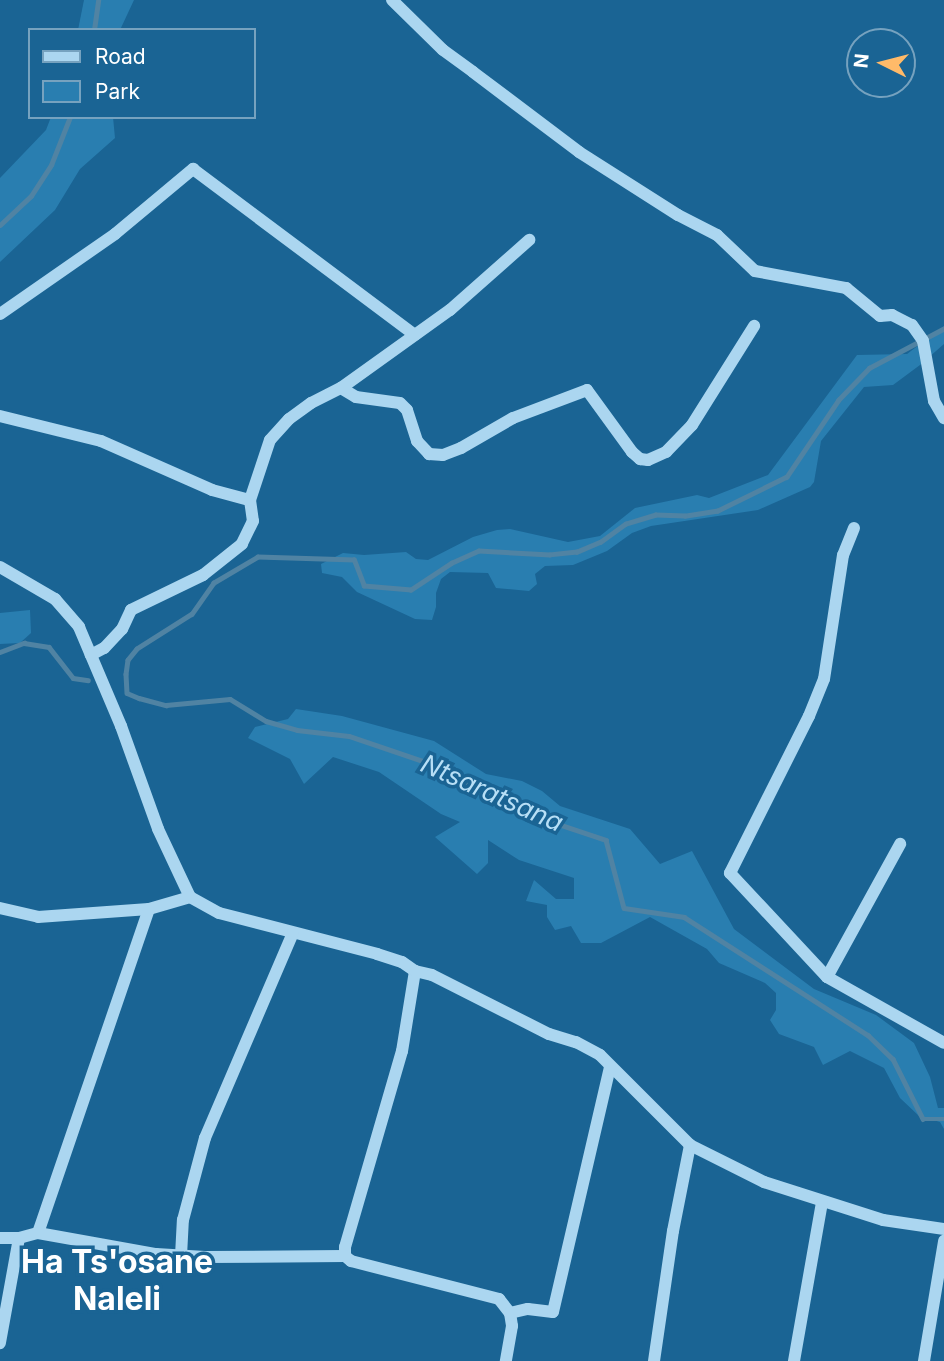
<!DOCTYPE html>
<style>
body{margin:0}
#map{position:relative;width:944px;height:1361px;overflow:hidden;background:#1a6494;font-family:Inter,sans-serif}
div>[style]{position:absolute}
.green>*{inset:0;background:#297eb0}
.stream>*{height:4.5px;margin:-2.25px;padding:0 2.25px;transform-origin:2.25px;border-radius:2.25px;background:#5083a3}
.minor>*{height:12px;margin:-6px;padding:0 6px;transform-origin:6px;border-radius:6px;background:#abd6f0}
span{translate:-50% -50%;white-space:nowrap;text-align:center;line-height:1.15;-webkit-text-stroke:7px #1a6494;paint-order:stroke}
.water-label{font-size:26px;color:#b7dff6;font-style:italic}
.district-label{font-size:32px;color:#fff;font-weight:700}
.legend{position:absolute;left:28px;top:28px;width:228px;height:91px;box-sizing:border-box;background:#1a6494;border:2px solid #76a2bf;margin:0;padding:9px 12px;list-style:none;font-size:21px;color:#fff}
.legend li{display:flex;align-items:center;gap:14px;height:35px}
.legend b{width:35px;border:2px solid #76a2bf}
.north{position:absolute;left:846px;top:28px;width:70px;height:70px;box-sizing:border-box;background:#1a6494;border:2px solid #76a2bf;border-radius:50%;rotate:276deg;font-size:19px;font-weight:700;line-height:28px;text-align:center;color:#fff}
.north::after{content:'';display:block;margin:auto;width:24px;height:32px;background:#ffba69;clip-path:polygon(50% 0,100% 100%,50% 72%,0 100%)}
</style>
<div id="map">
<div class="green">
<i style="clip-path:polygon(84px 0,134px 0,120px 30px,78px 30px)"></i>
<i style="clip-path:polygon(51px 117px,113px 117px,115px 138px,80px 169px,55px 210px,0 262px,0 178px,46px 130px)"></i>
<i style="clip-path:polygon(944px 326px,944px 344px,920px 365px,893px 385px,864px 387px,821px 441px,814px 482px,810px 487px,758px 510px,651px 526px,632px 533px,607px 551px,573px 565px,545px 566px,535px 574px,537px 584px,529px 591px,496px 588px,488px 573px,450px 572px,441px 579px,436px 593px,436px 607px,432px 620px,415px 619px,357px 592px,342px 577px,322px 573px,321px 564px,343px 553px,364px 555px,406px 552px,416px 559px,428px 560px,473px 537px,497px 530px,510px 529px,568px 542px,600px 536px,635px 508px,697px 495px,709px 498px,768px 475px,857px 355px,907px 354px)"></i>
<i style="clip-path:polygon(30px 610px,31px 633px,20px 643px,0 644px,0 613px)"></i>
<i style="clip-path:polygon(296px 709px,342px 716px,434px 741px,486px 774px,522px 781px,542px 791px,560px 806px,630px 829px,660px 864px,692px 851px,734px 929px,814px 989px,876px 1015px,914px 1043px,930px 1077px,938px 1108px,944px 1108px,944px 1129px,940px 1122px,919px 1116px,900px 1098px,884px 1068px,850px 1051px,823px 1065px,814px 1047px,779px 1034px,770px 1020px,776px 1010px,776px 993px,765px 983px,719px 963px,707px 949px,650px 917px,601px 943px,581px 943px,571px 926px,555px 930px,547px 917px,547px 905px,526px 901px,534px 880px,556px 899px,574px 899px,574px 878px,519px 860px,488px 840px,488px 863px,477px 874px,435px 837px,460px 822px,441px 814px,379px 772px,333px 757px,304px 784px,290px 759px,248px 738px,255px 727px,288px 719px)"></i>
</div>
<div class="stream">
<i style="left:94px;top:30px;width:30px;rotate:-82deg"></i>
<i style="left:0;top:225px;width:42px;rotate:-43.1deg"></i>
<i style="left:31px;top:196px;width:37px;rotate:-57deg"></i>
<i style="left:51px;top:165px;width:52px;rotate:-68.4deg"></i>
<i style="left:944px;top:329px;width:84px;rotate:152.2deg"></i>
<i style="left:870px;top:368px;width:45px;rotate:134.1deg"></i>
<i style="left:839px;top:400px;width:93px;rotate:124deg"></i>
<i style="left:787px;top:477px;width:77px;rotate:153.8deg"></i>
<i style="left:718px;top:511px;width:33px;rotate:171deg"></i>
<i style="left:685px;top:516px;width:29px;rotate:-178deg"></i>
<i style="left:656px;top:515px;width:31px;rotate:163deg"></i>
<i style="left:626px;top:524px;width:31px;rotate:144deg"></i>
<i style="left:601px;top:542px;width:26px;rotate:157deg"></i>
<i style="left:577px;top:552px;width:27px;rotate:174deg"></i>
<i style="left:550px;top:555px;width:71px;rotate:-176.8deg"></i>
<i style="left:479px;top:551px;width:30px;rotate:156deg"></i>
<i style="left:452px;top:563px;width:49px;rotate:146.6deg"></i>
<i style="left:411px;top:590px;width:47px;rotate:-175.1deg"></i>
<i style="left:364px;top:586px;width:28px;rotate:-111deg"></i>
<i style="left:354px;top:560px;width:96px;rotate:-178.2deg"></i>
<i style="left:258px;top:557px;width:51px;rotate:149.4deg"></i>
<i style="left:214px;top:583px;width:38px;rotate:125deg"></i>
<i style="left:192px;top:614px;width:65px;rotate:147.5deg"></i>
<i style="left:137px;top:649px;width:14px;rotate:129deg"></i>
<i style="left:128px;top:660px;width:14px;rotate:98deg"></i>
<i style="left:126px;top:674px;width:19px;rotate:87deg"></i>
<i style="left:127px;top:693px;width:13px;rotate:23deg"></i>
<i style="left:139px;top:698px;width:28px;rotate:15deg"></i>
<i style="left:166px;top:705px;width:64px;rotate:-5.4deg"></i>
<i style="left:230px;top:699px;width:42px;rotate:31.4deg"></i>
<i style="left:266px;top:721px;width:32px;rotate:16deg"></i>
<i style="left:297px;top:730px;width:52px;rotate:6.6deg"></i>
<i style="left:349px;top:736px;width:78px;rotate:18.7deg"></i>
<i style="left:423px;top:761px;width:105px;rotate:27.8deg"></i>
<i style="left:516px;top:810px;width:95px;rotate:18.4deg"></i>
<i style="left:606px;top:840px;width:70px;rotate:75.2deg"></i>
<i style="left:624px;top:908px;width:61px;rotate:8.5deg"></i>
<i style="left:684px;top:917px;width:219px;rotate:32.7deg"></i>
<i style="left:868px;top:1035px;width:35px;rotate:44deg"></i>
<i style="left:893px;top:1059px;width:67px;rotate:63.4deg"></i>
<i style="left:923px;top:1119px;width:21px"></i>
<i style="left:0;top:652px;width:26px;rotate:-21deg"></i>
<i style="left:24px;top:643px;width:25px;rotate:9deg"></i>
<i style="left:49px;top:647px;width:39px;rotate:52deg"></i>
<i style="left:73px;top:678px;width:15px;rotate:8deg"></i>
</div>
<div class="minor">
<i style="left:392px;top:0;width:71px;rotate:44.4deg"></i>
<i style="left:443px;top:50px;width:37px;rotate:36deg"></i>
<i style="left:473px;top:72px;width:133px;rotate:37deg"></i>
<i style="left:579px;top:152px;width:117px;rotate:32.5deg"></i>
<i style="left:678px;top:215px;width:44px;rotate:27.1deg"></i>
<i style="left:717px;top:235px;width:52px;rotate:43.5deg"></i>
<i style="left:755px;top:271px;width:93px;rotate:10.6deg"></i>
<i style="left:846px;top:288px;width:44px;rotate:39.5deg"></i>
<i style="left:880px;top:316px;width:12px;rotate:-5deg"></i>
<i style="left:892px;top:315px;width:22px;rotate:27deg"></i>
<i style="left:912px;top:325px;width:19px;rotate:55deg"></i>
<i style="left:923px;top:341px;width:61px;rotate:79.6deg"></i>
<i style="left:934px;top:401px;width:20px;rotate:60deg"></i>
<i style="left:0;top:314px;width:140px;rotate:-34.8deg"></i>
<i style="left:115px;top:234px;width:102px;rotate:-39.8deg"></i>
<i style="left:193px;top:169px;width:277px;rotate:36.8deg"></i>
<i style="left:341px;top:388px;width:17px;rotate:31deg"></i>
<i style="left:356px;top:397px;width:44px;rotate:7.8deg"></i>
<i style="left:400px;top:403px;width:10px;rotate:45deg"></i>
<i style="left:407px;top:410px;width:33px;rotate:72deg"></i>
<i style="left:417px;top:441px;width:18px;rotate:47deg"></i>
<i style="left:429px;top:454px;width:14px;rotate:4deg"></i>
<i style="left:443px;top:455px;width:19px;rotate:-21deg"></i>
<i style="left:461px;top:448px;width:60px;rotate:-30deg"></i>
<i style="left:513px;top:418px;width:79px;rotate:-20.7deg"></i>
<i style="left:587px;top:390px;width:77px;rotate:54deg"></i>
<i style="left:632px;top:452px;width:11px;rotate:41deg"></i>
<i style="left:640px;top:459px;width:8px;rotate:7deg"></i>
<i style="left:648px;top:460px;width:20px;rotate:-24deg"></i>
<i style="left:666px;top:452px;width:37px;rotate:-46deg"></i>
<i style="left:692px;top:425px;width:117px;rotate:-57.9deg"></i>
<i style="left:0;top:416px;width:104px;rotate:13.9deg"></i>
<i style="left:101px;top:441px;width:121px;rotate:23.8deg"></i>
<i style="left:212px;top:490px;width:39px;rotate:15deg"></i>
<i style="left:250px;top:500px;width:21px;rotate:82deg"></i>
<i style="left:253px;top:521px;width:25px;rotate:116deg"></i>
<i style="left:242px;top:544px;width:50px;rotate:141.5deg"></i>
<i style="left:203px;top:575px;width:80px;rotate:154.1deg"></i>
<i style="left:131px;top:610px;width:21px;rotate:115deg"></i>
<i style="left:122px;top:629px;width:26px;rotate:133deg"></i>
<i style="left:104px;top:648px;width:15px;rotate:152deg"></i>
<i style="left:250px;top:500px;width:63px;rotate:-71.6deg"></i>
<i style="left:270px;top:440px;width:28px;rotate:-48deg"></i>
<i style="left:289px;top:419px;width:27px;rotate:-36deg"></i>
<i style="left:311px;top:403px;width:34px;rotate:-27deg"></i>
<i style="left:341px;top:388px;width:134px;rotate:-35.6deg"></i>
<i style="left:450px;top:310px;width:106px;rotate:-41.5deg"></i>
<i style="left:854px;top:528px;width:29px;rotate:112deg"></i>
<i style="left:843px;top:555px;width:125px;rotate:98.7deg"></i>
<i style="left:824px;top:679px;width:40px;rotate:112deg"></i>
<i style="left:809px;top:716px;width:176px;rotate:116.7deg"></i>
<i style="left:730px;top:873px;width:142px;rotate:47deg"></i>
<i style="left:827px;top:977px;width:134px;rotate:29.4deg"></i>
<i style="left:0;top:567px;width:64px;rotate:30.2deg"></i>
<i style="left:55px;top:599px;width:37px;rotate:49deg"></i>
<i style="left:79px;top:627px;width:108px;rotate:67deg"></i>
<i style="left:121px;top:726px;width:109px;rotate:70.2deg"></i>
<i style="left:158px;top:829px;width:75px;rotate:64.8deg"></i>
<i style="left:190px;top:897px;width:33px;rotate:29deg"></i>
<i style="left:219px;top:913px;width:163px;rotate:14.5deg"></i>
<i style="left:377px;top:954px;width:26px;rotate:18deg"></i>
<i style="left:402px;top:962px;width:16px;rotate:35deg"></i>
<i style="left:415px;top:971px;width:81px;rotate:99.2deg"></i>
<i style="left:402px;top:1051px;width:204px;rotate:106.2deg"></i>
<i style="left:345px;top:1247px;width:9px;rotate:90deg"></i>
<i style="left:345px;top:1256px;width:8px;rotate:40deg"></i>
<i style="left:351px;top:1261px;width:153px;rotate:14.4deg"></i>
<i style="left:499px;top:1299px;width:18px;rotate:52deg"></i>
<i style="left:510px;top:1313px;width:13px;rotate:81deg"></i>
<i style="left:512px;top:1326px;width:36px;rotate:100deg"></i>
<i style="left:0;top:908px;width:39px;rotate:13deg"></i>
<i style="left:38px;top:917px;width:111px;rotate:-4.1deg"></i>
<i style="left:149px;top:909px;width:43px;rotate:-16.3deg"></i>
<i style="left:415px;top:971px;width:17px;rotate:13deg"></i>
<i style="left:432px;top:975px;width:131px;rotate:26.8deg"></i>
<i style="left:549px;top:1034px;width:28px;rotate:17deg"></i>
<i style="left:576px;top:1042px;width:27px;rotate:28deg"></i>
<i style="left:600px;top:1055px;width:127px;rotate:45deg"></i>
<i style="left:690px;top:1145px;width:83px;rotate:26.6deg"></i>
<i style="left:764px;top:1182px;width:125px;rotate:17.7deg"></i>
<i style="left:883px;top:1220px;width:62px;rotate:8.4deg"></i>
<i style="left:827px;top:977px;width:152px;rotate:-61.2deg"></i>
<i style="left:38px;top:1233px;width:342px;rotate:-71.1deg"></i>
<i style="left:0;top:1238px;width:19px"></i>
<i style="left:19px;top:1238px;width:107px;rotate:100.3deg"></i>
<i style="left:19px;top:1238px;width:20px;rotate:-15deg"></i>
<i style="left:38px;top:1233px;width:120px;rotate:10.1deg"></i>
<i style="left:156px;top:1254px;width:49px;rotate:3.5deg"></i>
<i style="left:205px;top:1257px;width:140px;rotate:-0.4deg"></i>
<i style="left:181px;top:1256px;width:36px;rotate:-87deg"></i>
<i style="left:183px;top:1220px;width:85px;rotate:-75deg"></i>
<i style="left:205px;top:1138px;width:223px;rotate:-66.8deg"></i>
<i style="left:510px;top:1313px;width:18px;rotate:-13deg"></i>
<i style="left:528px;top:1309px;width:25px;rotate:7deg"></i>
<i style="left:553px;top:1312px;width:252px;rotate:-76.9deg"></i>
<i style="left:654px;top:1361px;width:131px;rotate:-81.7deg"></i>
<i style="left:673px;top:1231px;width:88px;rotate:-78.8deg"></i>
<i style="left:794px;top:1361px;width:160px;rotate:-80deg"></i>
<i style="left:924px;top:1361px;width:122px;rotate:-80.5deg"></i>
</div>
<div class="water-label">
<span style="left:492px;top:793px;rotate:24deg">Ntsaratsana</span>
</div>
<div class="district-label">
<span style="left:117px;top:1281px">Ha Ts'osane<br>Naleli</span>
</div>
<ul class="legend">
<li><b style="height:9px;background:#abd6f0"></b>Road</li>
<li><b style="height:19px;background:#297eb0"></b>Park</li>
</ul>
<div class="north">N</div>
</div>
